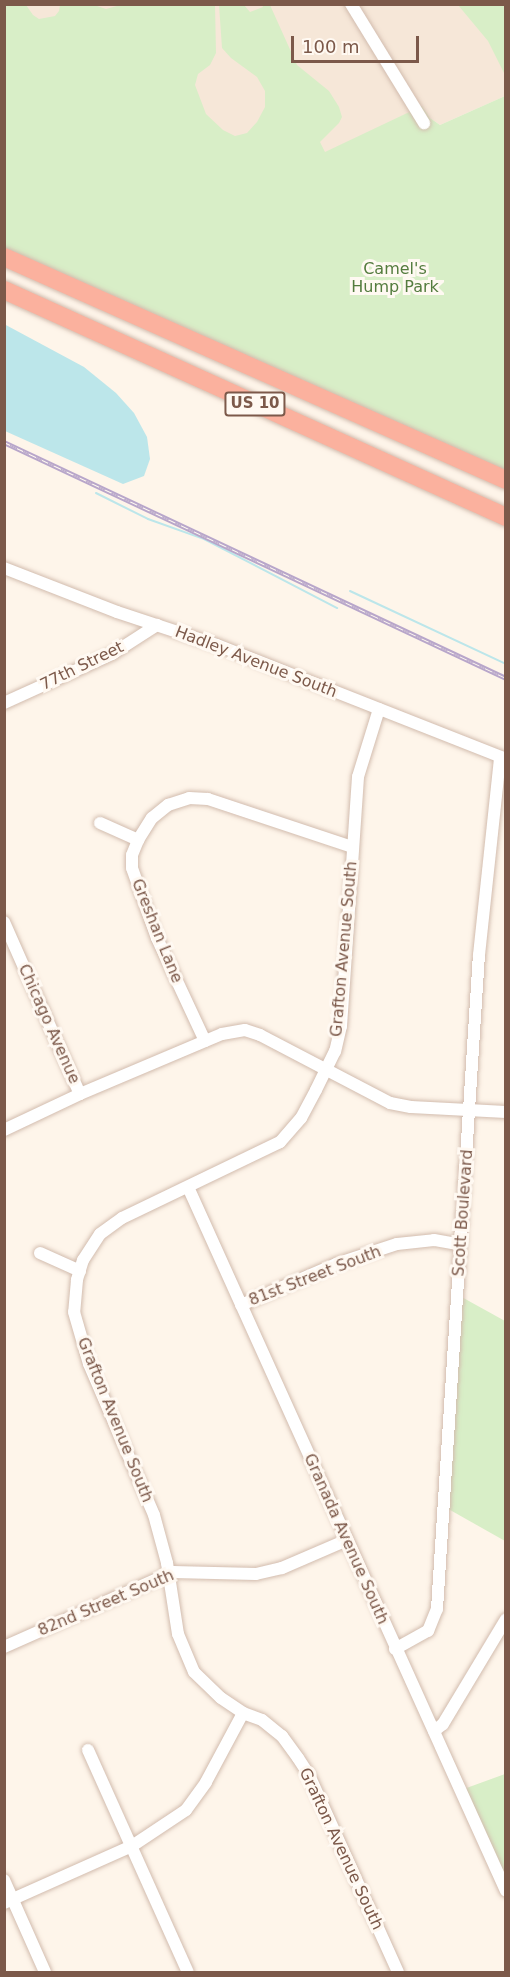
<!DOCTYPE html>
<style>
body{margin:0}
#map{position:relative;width:510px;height:1977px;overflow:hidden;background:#fef5ea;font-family:"DejaVu Sans",sans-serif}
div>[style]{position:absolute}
.residential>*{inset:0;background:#f6e7d8}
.green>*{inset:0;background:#d8eec7}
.water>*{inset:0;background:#bce6ea}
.stream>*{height:2px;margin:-1px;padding:0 1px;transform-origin:1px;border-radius:1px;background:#bce6ea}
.roads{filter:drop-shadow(0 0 2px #d2bcae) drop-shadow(0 0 2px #d2bcae)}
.minor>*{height:12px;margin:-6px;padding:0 6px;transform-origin:6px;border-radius:6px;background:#fff}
.highway>*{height:18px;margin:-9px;padding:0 9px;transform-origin:9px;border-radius:9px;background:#fbb19e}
.rail>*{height:4.5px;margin-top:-2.25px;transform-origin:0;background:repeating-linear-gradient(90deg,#fff9f2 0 7px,#b8a6ca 0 14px);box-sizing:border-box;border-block:2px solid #b8a6ca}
span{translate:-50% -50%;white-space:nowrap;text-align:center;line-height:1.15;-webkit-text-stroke:6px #fff9f2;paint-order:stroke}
.shield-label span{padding:2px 4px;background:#fff9f2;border:2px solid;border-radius:4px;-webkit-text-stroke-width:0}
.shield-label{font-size:15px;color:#7c594a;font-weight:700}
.park-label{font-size:16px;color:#547c3e}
.street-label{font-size:16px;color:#7c594a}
.frame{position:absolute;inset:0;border:6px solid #7c594a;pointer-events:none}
.scale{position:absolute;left:291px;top:36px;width:128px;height:27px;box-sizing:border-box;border:3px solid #7c594a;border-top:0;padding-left:8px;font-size:18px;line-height:21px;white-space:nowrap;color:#7c594a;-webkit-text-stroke:4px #fff9f2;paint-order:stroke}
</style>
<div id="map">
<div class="residential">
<i style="clip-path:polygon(4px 5px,497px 5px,505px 65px,505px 96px,440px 125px,430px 118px,422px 107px,323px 194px)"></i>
</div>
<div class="green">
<i style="clip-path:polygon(124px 4px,215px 5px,216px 53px,210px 65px,198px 74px,195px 85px,206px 114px,223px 130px,235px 136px,247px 133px,257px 122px,265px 107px,265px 91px,257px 77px,231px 58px,222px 48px,219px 5px,244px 5px,250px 12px,263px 7px,262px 5px,270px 5px,297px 65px,329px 91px,339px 107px,342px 117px,339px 123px,320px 142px,325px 152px,422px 106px,430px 118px,440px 125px,505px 96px,505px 471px,5px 249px,5px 5px,26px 5px,33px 15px,39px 19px,55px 16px,59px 11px,60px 5px,94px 5px,106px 9px)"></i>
<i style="clip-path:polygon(458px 5px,505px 5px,505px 75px,488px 41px)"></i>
<i style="clip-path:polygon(458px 1295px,505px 1321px,505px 1541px,443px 1506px)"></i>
<i style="clip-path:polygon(505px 1774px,505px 1891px,461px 1790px)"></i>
</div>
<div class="water">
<i style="clip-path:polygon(4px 324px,84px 367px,116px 393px,134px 413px,147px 437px,150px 459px,144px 476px,123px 484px,5px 431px)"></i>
</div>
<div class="stream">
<i style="left:96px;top:493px;width:58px;rotate:26.6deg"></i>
<i style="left:148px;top:519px;width:59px;rotate:19.7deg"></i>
<i style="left:204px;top:539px;width:150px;rotate:27.4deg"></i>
<i style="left:350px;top:591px;width:172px;rotate:25.1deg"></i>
</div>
<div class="roads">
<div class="minor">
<i style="left:351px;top:4px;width:140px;rotate:58.5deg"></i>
<i style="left:4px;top:568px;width:121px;rotate:21.3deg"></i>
<i style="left:117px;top:612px;width:105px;rotate:18.3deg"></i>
<i style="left:217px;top:645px;width:311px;rotate:21.5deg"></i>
<i style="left:4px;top:703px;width:119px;rotate:-24.4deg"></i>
<i style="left:112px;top:654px;width:54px;rotate:-32.8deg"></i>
<i style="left:379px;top:709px;width:71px;rotate:107.2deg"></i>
<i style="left:358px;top:777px;width:250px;rotate:93.9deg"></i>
<i style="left:341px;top:1026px;width:26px;rotate:103deg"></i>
<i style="left:335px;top:1051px;width:43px;rotate:116deg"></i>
<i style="left:316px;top:1090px;width:32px;rotate:118deg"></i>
<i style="left:301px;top:1118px;width:32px;rotate:131deg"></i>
<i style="left:280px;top:1142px;width:175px;rotate:154.3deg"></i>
<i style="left:122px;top:1218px;width:27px;rotate:144deg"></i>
<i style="left:100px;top:1234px;width:31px;rotate:123deg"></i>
<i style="left:83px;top:1260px;width:21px;rotate:107deg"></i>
<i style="left:77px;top:1280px;width:32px;rotate:95deg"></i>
<i style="left:74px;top:1312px;width:54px;rotate:73.9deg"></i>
<i style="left:89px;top:1364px;width:164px;rotate:66.7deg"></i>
<i style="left:154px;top:1515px;width:50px;rotate:74.8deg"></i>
<i style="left:167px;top:1563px;width:72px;rotate:81.2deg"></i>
<i style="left:178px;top:1634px;width:41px;rotate:67.2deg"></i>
<i style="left:194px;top:1672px;width:37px;rotate:44deg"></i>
<i style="left:221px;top:1698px;width:27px;rotate:34deg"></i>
<i style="left:243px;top:1713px;width:20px;rotate:20deg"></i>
<i style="left:262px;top:1720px;width:26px;rotate:39deg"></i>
<i style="left:282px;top:1736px;width:27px;rotate:54deg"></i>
<i style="left:298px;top:1758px;width:20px;rotate:57deg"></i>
<i style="left:309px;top:1775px;width:216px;rotate:65.7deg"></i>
<i style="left:100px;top:823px;width:42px;rotate:24.1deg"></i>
<i style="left:4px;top:922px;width:188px;rotate:66.2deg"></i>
<i style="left:205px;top:1041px;width:114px;rotate:-115deg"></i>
<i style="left:157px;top:938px;width:74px;rotate:-109.7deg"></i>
<i style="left:132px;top:868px;width:13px;rotate:-90deg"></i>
<i style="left:132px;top:855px;width:16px;rotate:-68deg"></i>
<i style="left:138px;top:840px;width:26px;rotate:-58deg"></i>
<i style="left:152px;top:818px;width:21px;rotate:-39deg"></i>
<i style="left:168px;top:805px;width:22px;rotate:-18deg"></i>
<i style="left:189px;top:798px;width:19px;rotate:3deg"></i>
<i style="left:208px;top:799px;width:152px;rotate:18.4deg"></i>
<i style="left:4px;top:1130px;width:84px;rotate:-25.3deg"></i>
<i style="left:80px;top:1094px;width:154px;rotate:-22.9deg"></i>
<i style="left:222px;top:1034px;width:23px;rotate:-10deg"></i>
<i style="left:245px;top:1030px;width:16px;rotate:18deg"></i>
<i style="left:260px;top:1035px;width:147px;rotate:27.6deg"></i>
<i style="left:390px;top:1103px;width:21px;rotate:11deg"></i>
<i style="left:411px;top:1107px;width:95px;rotate:3deg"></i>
<i style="left:188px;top:1187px;width:772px;rotate:65.69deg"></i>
<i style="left:40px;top:1253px;width:44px;rotate:24.2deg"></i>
<i style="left:241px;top:1305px;width:103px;rotate:-23.3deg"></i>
<i style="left:336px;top:1264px;width:64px;rotate:-18.2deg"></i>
<i style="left:397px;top:1244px;width:37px;rotate:-6deg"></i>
<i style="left:434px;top:1240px;width:27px;rotate:10deg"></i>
<i style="left:4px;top:1647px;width:185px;rotate:-23.9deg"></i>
<i style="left:173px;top:1572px;width:83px;rotate:1.4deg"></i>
<i style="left:256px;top:1574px;width:27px;rotate:-13deg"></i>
<i style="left:282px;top:1568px;width:71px;rotate:-23.3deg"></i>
<i style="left:395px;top:1649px;width:38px;rotate:-29deg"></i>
<i style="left:428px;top:1631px;width:24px;rotate:-68deg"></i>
<i style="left:437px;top:1609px;width:655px;rotate:-86.33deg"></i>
<i style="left:479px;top:955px;width:199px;rotate:-83.9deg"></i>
<i style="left:434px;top:1731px;width:11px;rotate:-38deg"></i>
<i style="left:443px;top:1724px;width:122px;rotate:-59deg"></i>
<i style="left:88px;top:1750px;width:243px;rotate:65.8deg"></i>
<i style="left:4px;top:1880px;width:101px;rotate:66deg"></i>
<i style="left:4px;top:1903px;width:140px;rotate:-24deg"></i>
<i style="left:132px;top:1846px;width:65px;rotate:-33.7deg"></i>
<i style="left:186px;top:1810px;width:34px;rotate:-54deg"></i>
<i style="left:206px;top:1782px;width:78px;rotate:-61.8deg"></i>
</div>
<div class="highway">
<i style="left:4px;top:257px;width:549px;rotate:23.95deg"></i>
<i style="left:4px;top:290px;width:551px;rotate:24.33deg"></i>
</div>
</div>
<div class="rail">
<i style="left:4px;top:442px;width:555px;rotate:25.18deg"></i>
</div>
<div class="shield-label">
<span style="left:255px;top:404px">US 10</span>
</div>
<div class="park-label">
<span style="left:395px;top:278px">Camel's<br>Hump Park</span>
</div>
<div class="street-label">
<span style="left:256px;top:662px;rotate:21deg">Hadley Avenue South</span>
<span style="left:82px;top:666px;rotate:-26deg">77th Street</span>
<span style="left:157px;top:931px;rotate:68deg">Greshan Lane</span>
<span style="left:344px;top:949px;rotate:-85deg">Grafton Avenue South</span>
<span style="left:49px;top:1024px;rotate:66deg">Chicago Avenue</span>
<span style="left:463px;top:1213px;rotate:-86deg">Scott Boulevard</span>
<span style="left:315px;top:1276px;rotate:-21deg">81st Street South</span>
<span style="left:115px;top:1420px;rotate:68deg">Grafton Avenue South</span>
<span style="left:346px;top:1539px;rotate:66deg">Granada Avenue South</span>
<span style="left:106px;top:1603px;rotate:-23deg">82nd Street South</span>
<span style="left:341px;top:1849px;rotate:65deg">Grafton Avenue South</span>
</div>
<div class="frame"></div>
<div class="scale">100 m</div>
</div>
